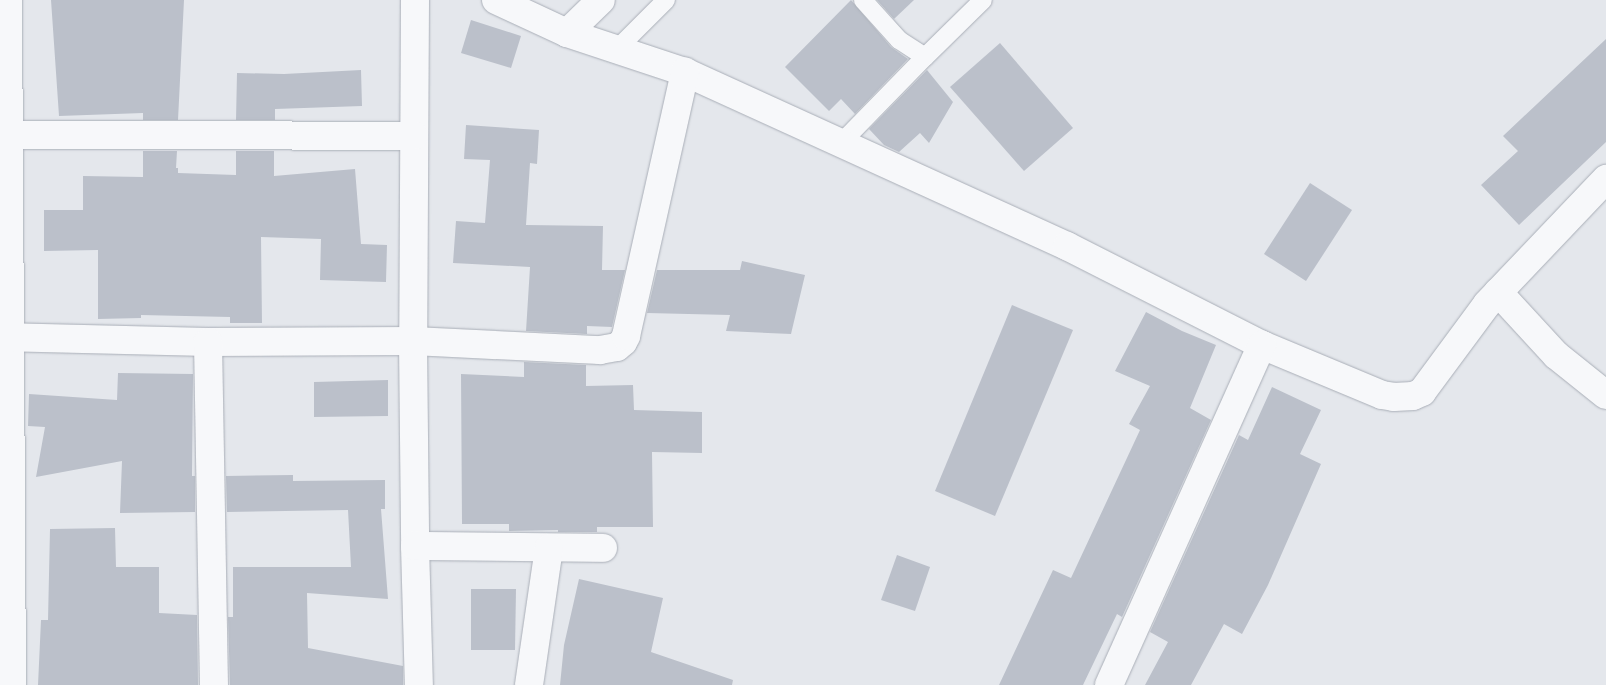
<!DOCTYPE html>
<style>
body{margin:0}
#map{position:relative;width:1606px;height:685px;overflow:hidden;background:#e4e7ec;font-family:Ubuntu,sans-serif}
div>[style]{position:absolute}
.building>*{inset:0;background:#bbc0ca}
.roads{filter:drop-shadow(0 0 1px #a9aeb7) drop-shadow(0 0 1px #a9aeb7)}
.service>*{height:18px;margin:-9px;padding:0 9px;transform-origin:9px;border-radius:9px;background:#f7f8fa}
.minor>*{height:28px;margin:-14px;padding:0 14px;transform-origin:14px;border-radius:14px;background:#f7f8fa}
span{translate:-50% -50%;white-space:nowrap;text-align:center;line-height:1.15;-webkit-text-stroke:4px #f4f6f9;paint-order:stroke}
</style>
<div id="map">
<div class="building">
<i style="clip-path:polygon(51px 0,184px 0,178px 120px,143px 120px,143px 113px,59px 116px)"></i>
<i style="clip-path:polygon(851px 0,891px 47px,908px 59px,855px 114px,841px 99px,829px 111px,785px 67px)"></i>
<i style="clip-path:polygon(877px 0,914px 0,894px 19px)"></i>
<i style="clip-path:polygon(471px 20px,521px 36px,511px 68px,461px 53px)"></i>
<i style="clip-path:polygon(1606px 39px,1606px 142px,1519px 225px,1481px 185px,1518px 151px,1503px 136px)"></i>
<i style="clip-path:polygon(1000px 43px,1073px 128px,1024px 171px,950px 87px)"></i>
<i style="clip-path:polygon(361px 70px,362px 106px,275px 109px,275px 120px,236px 120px,237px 73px,284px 74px)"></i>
<i style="clip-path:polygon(927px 70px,953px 102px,929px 143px,920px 133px,899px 152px,884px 145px,869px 129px)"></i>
<i style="clip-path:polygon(466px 125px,539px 130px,537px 164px,530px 163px,526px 225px,603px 226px,602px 270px,625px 270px,612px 327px,587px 326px,587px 334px,526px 331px,530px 267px,453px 263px,456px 221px,485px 223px,490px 160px,464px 159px)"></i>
<i style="clip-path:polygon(143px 151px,177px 151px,176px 168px,178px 168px,178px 173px,236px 175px,236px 151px,274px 151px,274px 176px,355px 169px,361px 244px,387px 245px,386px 282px,320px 280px,321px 239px,261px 237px,262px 323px,230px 323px,230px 317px,141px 315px,141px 318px,98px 319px,98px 250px,44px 251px,44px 210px,83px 210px,83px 176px,143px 177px)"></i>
<i style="clip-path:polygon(1310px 183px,1352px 210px,1306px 281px,1264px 254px)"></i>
<i style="clip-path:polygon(742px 261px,805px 275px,791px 334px,726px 331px,730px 315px,647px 313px,657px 270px,740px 270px)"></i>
<i style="clip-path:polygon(1012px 305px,1073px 330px,995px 516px,935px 491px)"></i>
<i style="clip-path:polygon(1146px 312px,1182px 331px,1216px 345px,1190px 408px,1211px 420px,1122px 617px,1117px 614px,1083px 685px,999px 685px,1053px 570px,1071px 578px,1140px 430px,1129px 424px,1150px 386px,1115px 371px)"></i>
<i style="clip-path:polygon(524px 362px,586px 365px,586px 386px,633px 385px,634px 410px,702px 412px,702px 453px,652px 452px,653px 527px,597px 527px,597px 532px,558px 532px,558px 530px,509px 531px,509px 524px,462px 524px,461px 374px,524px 377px)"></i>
<i style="clip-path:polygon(118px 373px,193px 374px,192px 476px,195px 476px,195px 512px,120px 513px,122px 461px,36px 477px,45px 427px,28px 426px,29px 394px,117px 400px)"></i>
<i style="clip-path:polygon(388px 380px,388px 416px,314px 417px,314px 382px)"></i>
<i style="clip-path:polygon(1272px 387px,1321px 410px,1300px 454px,1321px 464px,1268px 585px,1242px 634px,1224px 624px,1191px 685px,1145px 685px,1168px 642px,1150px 632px,1239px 435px,1248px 440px)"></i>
<i style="clip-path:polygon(293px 475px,293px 481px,385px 480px,385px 509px,381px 509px,388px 599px,307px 593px,308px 648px,403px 666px,403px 685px,230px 685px,228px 617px,233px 617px,233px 567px,351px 567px,348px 510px,227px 512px,226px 476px)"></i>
<i style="clip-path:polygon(115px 528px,116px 567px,159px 567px,159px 613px,197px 615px,198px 685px,38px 685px,41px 620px,48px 620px,50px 529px)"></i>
<i style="clip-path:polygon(897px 555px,930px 567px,915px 611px,881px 600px)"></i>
<i style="clip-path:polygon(579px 579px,663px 598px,651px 652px,733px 680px,732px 685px,560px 685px,564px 645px)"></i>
<i style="clip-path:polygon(471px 589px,516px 589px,515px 650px,471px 650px)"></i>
</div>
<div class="roads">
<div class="service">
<i style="left:863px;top:0;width:54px;rotate:48deg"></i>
<i style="left:899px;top:40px;width:31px;rotate:33deg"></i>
<i style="left:615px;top:51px;width:72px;rotate:-45deg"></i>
<i style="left:842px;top:142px;width:119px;rotate:-45.7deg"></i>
<i style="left:925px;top:57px;width:81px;rotate:-44.5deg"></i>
</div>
<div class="minor">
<i style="left:8px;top:0;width:685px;rotate:89.67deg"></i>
<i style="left:415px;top:0;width:341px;rotate:90.3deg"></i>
<i style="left:413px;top:341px;width:205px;rotate:89.4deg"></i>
<i style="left:415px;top:546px;width:139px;rotate:88.4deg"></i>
<i style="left:496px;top:0;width:78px;rotate:24.9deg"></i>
<i style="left:567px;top:33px;width:124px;rotate:18.3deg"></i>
<i style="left:685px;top:72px;width:420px;rotate:24.5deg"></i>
<i style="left:1067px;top:246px;width:219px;rotate:26.9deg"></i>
<i style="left:1262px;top:345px;width:130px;rotate:22.6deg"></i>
<i style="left:1382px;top:395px;width:12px;rotate:9deg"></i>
<i style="left:1394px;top:397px;width:19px;rotate:-3deg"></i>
<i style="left:1413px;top:396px;width:10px;rotate:-24deg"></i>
<i style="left:1422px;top:392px;width:109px;rotate:-53.5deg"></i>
<i style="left:1487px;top:304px;width:173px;rotate:-46.4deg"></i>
<i style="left:567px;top:33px;width:47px;rotate:-44.1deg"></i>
<i style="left:0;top:135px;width:414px;rotate:0.1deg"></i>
<i style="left:1498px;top:292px;width:86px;rotate:47.4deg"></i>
<i style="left:1556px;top:355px;width:64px;rotate:38.7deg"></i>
<i style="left:0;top:337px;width:208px;rotate:1.4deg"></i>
<i style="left:208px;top:342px;width:205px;rotate:-0.3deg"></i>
<i style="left:413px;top:341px;width:187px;rotate:2.8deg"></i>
<i style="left:600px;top:350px;width:17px;rotate:-10deg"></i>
<i style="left:617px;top:347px;width:8px;rotate:-40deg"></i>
<i style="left:623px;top:342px;width:7px;rotate:-63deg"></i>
<i style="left:626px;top:336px;width:271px;rotate:-77.4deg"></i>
<i style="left:208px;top:342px;width:343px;rotate:89deg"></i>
<i style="left:415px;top:546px;width:188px;rotate:0.6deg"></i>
<i style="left:529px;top:685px;width:138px;rotate:-81.7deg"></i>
<i style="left:1109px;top:685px;width:373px;rotate:-65.8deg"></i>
</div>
</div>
</div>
